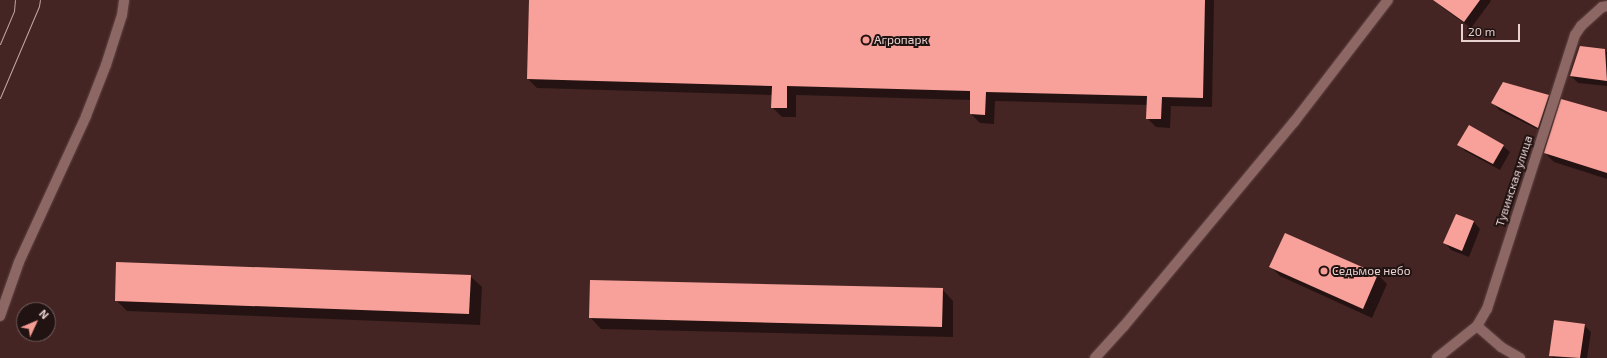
<!DOCTYPE html>
<meta charset="utf-8">
<style>
body{margin:0}
#map{position:relative;width:1607px;height:358px;overflow:hidden;background:#452523;font-family:"Exo 2",sans-serif}
div>[style]{position:absolute}
.shadow>*{inset:0;background:#0007}
.building>*{inset:0;background:#f8a19a}
.roads{filter:drop-shadow(0 0 1px #5f4443) drop-shadow(0 0 1px #5f4443)}
.minor>*{height:10px;margin:-5px;padding:0 5px;transform-origin:5px;border-radius:5px;background:#8c6764}
.tram>*{height:1px;margin:-0.5px;padding:0 0.5px;transform-origin:0.5px;border-radius:0.5px;background:#c1a9a7}
.dots>*{width:11px;height:11px;translate:-50% -50%;box-sizing:border-box;border:2px solid #211312;border-radius:50%}
span{translate:-50% -50%;white-space:nowrap;text-align:center;line-height:1.15;-webkit-text-stroke:4px #211312;paint-order:stroke}
.poi-label{font-size:12px;color:#e8d2d0}
.left{translate:0 -50%;text-align:left}
.street-label{font-size:12px;color:#e8d2d0}
.north{position:absolute;left:16px;top:302px;width:40px;height:40px;box-sizing:border-box;background:#211312;border:1px solid #715f5e;border-radius:50%;rotate:46deg;font-size:11px;font-weight:700;line-height:16px;text-align:center;color:#e8d2d0}
.north::after{content:'';display:block;margin:auto;width:14px;height:18px;background:#f59c94;clip-path:polygon(50% 0,100% 100%,50% 72%,0 100%)}
.scale{position:absolute;left:1461px;top:24px;width:59px;height:18px;box-sizing:border-box;border:2px solid #e8d2d0;border-top:0;padding-left:5px;font-size:12px;line-height:14px;white-space:nowrap;color:#e8d2d0;-webkit-text-stroke:3px #211312;paint-order:stroke}
</style>
<div id="map">
<div class="shadow">
<i style="clip-path:polygon(530px 0,1214px 0,1212px 107px,1171px 106px,1170px 128px,1156px 127px,1147px 118px,1147px 105px,995px 101px,994px 124px,980px 123px,971px 114px,971px 100px,796px 95px,796px 117px,782px 117px,772px 107px,772px 95px,537px 88px,528px 79px)"></i>
<i style="clip-path:polygon(1437px 0,1490px 0,1491px 1px,1471px 28px,1443px 8px,1436px 1px)"></i>
<i style="clip-path:polygon(1605px 50px,1607px 52px,1607px 86px,1578px 83px,1571px 76px)"></i>
<i style="clip-path:polygon(1548px 96px,1555px 103px,1545px 133px,1499px 110px,1493px 103px)"></i>
<i style="clip-path:polygon(1607px 114px,1607px 179px,1554px 162px,1545px 153px)"></i>
<i style="clip-path:polygon(1459px 145px,1503px 146px,1510px 152px,1500px 170px,1465px 151px)"></i>
<i style="clip-path:polygon(1456px 215px,1474px 222px,1480px 229px,1469px 257px,1451px 250px,1445px 243px)"></i>
<i style="clip-path:polygon(1285px 234px,1378px 275px,1387px 284px,1372px 318px,1280px 276px,1271px 267px)"></i>
<i style="clip-path:polygon(470px 276px,482px 287px,480px 325px,127px 311px,116px 300px)"></i>
<i style="clip-path:polygon(942px 289px,953px 301px,953px 337px,601px 329px,590px 317px)"></i>
<i style="clip-path:polygon(1584px 325px,1591px 332px,1587px 358px,1553px 358px,1550px 355px)"></i>
</div>
<div class="building">
<i style="clip-path:polygon(529px 0,1205px 0,1203px 98px,1162px 97px,1161px 119px,1146px 119px,1147px 96px,986px 92px,985px 115px,970px 114px,970px 91px,787px 86px,787px 108px,771px 108px,772px 86px,527px 79px)"></i>
<i style="clip-path:polygon(1433px 0,1480px 0,1464px 22px)"></i>
<i style="clip-path:polygon(1580px 46px,1605px 49px,1607px 81px,1570px 76px)"></i>
<i style="clip-path:polygon(1503px 82px,1549px 95px,1538px 128px,1491px 103px)"></i>
<i style="clip-path:polygon(1561px 99px,1607px 112px,1607px 173px,1544px 153px)"></i>
<i style="clip-path:polygon(1469px 125px,1504px 145px,1493px 164px,1457px 145px)"></i>
<i style="clip-path:polygon(1456px 214px,1474px 221px,1462px 251px,1443px 243px)"></i>
<i style="clip-path:polygon(1285px 233px,1378px 274px,1363px 309px,1269px 267px)"></i>
<i style="clip-path:polygon(116px 262px,471px 275px,469px 314px,115px 301px)"></i>
<i style="clip-path:polygon(590px 280px,943px 288px,942px 327px,589px 318px)"></i>
<i style="clip-path:polygon(1554px 320px,1585px 324px,1580px 358px,1549px 356px)"></i>
</div>
<div class="roads">
<div class="minor">
<i style="left:0;top:316px;width:57px;rotate:-70.6deg"></i>
<i style="left:19px;top:262px;width:161px;rotate:-65.3deg"></i>
<i style="left:86px;top:116px;width:55px;rotate:-68.6deg"></i>
<i style="left:106px;top:65px;width:52px;rotate:-72.3deg"></i>
<i style="left:122px;top:15px;width:15px;rotate:-82deg"></i>
<i style="left:1477px;top:326px;width:32px;rotate:41deg"></i>
<i style="left:1501px;top:347px;width:22px;rotate:30deg"></i>
<i style="left:1095px;top:358px;width:43px;rotate:-47.8deg"></i>
<i style="left:1124px;top:326px;width:266px;rotate:-50.2deg"></i>
<i style="left:1294px;top:122px;width:154px;rotate:-52.4deg"></i>
<i style="left:1437px;top:358px;width:51px;rotate:-38.7deg"></i>
<i style="left:1477px;top:326px;width:20px;rotate:-60deg"></i>
<i style="left:1487px;top:309px;width:288px;rotate:-72.2deg"></i>
<i style="left:1575px;top:35px;width:11px;rotate:-56deg"></i>
<i style="left:1581px;top:26px;width:28px;rotate:-42deg"></i>
<i style="left:1602px;top:7px;width:5px;rotate:-11deg"></i>
</div>
</div>
<div class="tram">
<i style="left:0;top:44px;width:36px;rotate:-67deg"></i>
<i style="left:14px;top:11px;width:11px;rotate:-85deg"></i>
<i style="left:0;top:98px;width:100px;rotate:-67deg"></i>
<i style="left:39px;top:6px;width:6px;rotate:-81deg"></i>
</div>
<div class="dots">
<i style="left:866px;top:40px;background:#f59c94"></i>
<i style="left:1324px;top:271px;background:#f59c94"></i>
</div>
<div class="poi-label">
<span class="left" style="left:874px;top:40px">Агропарк</span>
<span class="left" style="left:1332px;top:271px">Седьмое небо</span>
</div>
<div class="street-label">
<span style="left:1514px;top:181px;rotate:-72deg">Тувинская улица</span>
</div>
<div class="north">N</div>
<div class="scale">20 m</div>
</div>
